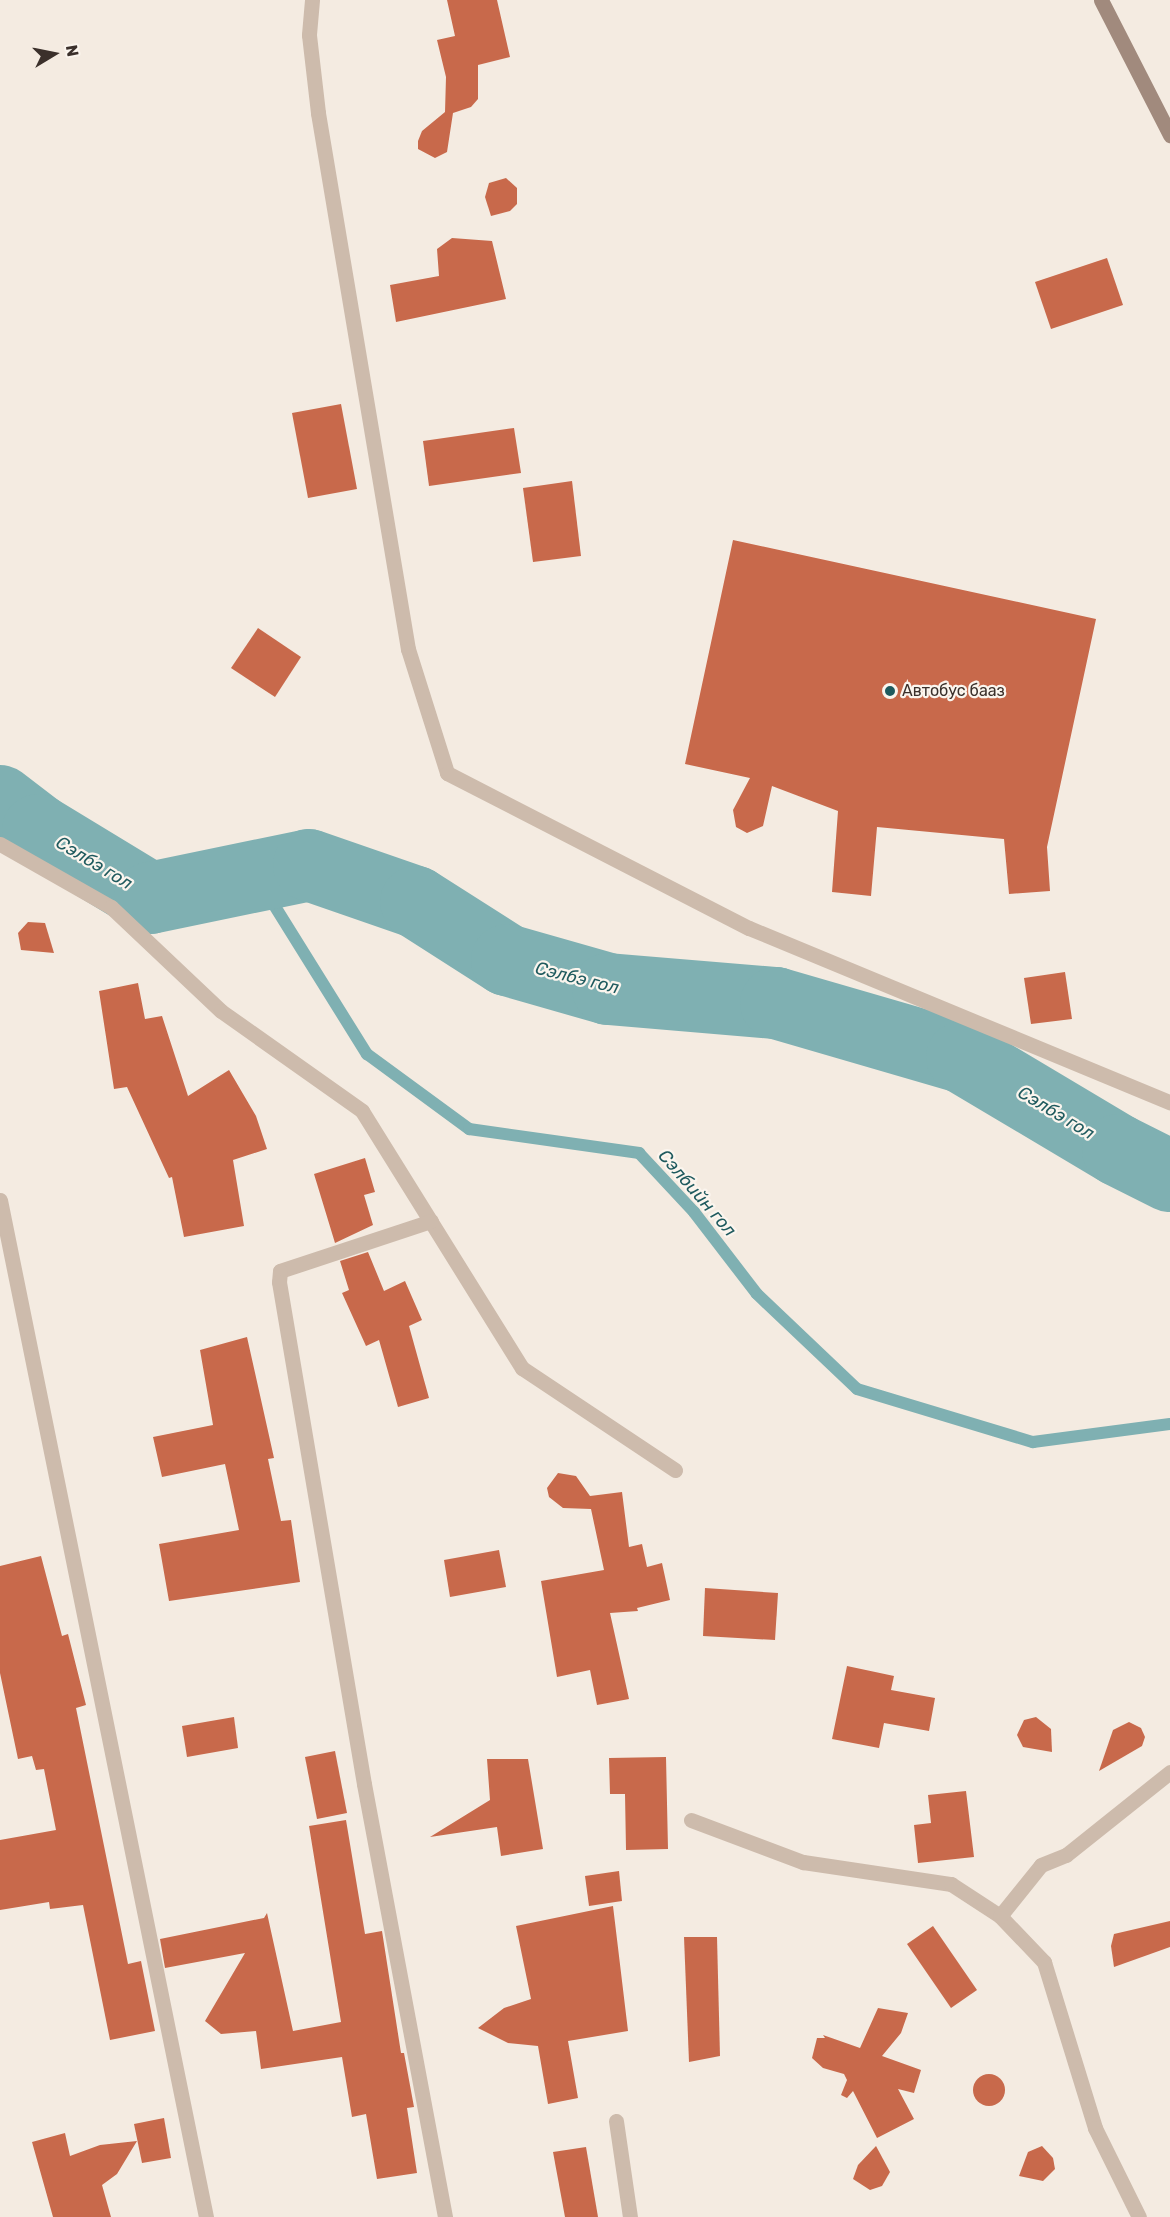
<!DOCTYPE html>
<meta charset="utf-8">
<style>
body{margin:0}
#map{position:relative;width:1170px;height:2217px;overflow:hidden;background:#f4ebe1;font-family:Rubik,sans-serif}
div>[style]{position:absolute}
.stream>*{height:12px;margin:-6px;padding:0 6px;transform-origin:6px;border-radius:6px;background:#7fb0b2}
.river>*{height:72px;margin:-36px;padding:0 36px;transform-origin:36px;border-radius:36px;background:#7fb0b2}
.building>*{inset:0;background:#c8694b}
.round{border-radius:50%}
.street>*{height:15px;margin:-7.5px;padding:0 7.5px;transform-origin:7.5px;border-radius:7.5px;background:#cdbbac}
.secondary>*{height:15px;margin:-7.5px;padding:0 7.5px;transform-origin:7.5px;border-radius:7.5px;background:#a18a7d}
.dots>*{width:16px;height:16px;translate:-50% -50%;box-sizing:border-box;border:3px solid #fbf5ee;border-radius:50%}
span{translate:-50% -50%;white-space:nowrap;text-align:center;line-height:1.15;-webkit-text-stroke:4.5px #fbf5ee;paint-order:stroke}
.poi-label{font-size:16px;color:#3b302b}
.left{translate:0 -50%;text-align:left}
.water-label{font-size:18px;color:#1f5a5e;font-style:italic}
.north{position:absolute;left:24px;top:24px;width:60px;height:60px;-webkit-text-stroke:4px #fbf5ee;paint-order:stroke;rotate:80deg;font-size:16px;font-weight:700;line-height:24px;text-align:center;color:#3b302b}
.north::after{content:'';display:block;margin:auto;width:21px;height:27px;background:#3b302b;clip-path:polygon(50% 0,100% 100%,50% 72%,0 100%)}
</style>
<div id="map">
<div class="stream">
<i style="left:256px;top:876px;width:210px;rotate:58.1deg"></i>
<i style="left:367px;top:1054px;width:127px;rotate:36.3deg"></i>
<i style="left:469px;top:1129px;width:172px;rotate:8deg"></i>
<i style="left:639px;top:1153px;width:81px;rotate:47deg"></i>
<i style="left:694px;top:1212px;width:103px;rotate:52.5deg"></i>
<i style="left:757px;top:1294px;width:138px;rotate:43.5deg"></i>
<i style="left:857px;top:1389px;width:184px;rotate:16.8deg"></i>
<i style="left:1033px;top:1442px;width:138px;rotate:-7.5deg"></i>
</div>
<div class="river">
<i style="left:0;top:801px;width:48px;rotate:37.3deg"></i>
<i style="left:38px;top:830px;width:131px;rotate:31.3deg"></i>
<i style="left:150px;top:898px;width:162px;rotate:-11.7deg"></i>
<i style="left:309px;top:865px;width:113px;rotate:19.1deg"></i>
<i style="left:416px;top:902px;width:108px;rotate:32.5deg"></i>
<i style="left:507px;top:960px;width:105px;rotate:16deg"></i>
<i style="left:608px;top:989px;width:169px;rotate:4.8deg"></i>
<i style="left:776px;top:1003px;width:194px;rotate:16.2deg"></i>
<i style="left:962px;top:1057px;width:182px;rotate:30.8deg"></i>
<i style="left:1118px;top:1150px;width:58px;rotate:26.6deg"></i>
</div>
<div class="building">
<i style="clip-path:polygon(447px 0,497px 0,510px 57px,478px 65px,478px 99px,471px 107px,453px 113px,447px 152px,435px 158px,418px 149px,418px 141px,422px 131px,445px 112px,446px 77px,437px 40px,455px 36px)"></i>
<i style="clip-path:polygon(506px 178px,517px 188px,517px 204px,510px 211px,491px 216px,485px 197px,489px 183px)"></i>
<i style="clip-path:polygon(452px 238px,492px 241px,506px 299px,396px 322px,390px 285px,439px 276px,437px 249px)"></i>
<i style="clip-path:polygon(1107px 258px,1123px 305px,1051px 329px,1035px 282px)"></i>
<i style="clip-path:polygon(341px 404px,357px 489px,308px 498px,292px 413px)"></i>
<i style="clip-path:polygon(514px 428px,521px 473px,429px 486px,423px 441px)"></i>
<i style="clip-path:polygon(572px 481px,581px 556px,533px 562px,523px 488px)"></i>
<i style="clip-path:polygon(733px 540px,1096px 619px,1047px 847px,1050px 891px,1009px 894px,1004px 839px,877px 827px,871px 896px,832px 892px,838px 811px,772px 786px,763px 826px,747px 833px,736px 827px,733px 810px,750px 778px,685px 764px)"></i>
<i style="clip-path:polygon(258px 628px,301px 657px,275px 697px,231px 668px)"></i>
<i style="clip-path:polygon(28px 922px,45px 923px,54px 953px,21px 950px,18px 933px)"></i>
<i style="clip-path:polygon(1065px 972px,1072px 1019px,1031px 1024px,1024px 978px)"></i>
<i style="clip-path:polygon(138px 983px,145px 1019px,162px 1016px,188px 1096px,229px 1070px,256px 1116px,267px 1149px,233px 1160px,244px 1226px,184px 1237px,172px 1177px,169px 1178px,127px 1087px,114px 1089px,99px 991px)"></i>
<i style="clip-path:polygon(365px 1158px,375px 1192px,364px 1195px,373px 1225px,335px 1243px,314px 1174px)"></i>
<i style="clip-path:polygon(368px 1252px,384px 1291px,405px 1281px,422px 1320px,409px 1326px,429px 1398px,398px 1407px,379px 1340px,366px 1346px,342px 1293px,349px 1290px,340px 1261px)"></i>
<i style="clip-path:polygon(247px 1337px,274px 1458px,268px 1459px,281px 1521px,291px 1520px,300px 1582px,169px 1601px,159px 1544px,239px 1530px,225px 1464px,162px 1477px,153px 1437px,213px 1425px,200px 1350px)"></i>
<i style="clip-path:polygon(558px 1473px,576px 1476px,590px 1496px,622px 1492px,629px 1547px,642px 1544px,647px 1567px,662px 1563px,670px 1600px,637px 1608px,638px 1611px,610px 1613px,629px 1699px,597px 1705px,590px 1670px,557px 1677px,541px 1581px,604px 1570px,591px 1509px,563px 1508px,549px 1497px,547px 1488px)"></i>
<i style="clip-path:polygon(499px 1550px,506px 1587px,450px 1597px,444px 1560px)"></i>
<i style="clip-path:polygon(41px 1556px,62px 1636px,68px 1634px,86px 1705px,76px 1708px,128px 1964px,141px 1961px,155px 2031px,110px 2040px,83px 1905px,50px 1909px,49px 1902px,0 1910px,0 1840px,56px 1830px,44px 1769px,36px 1770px,32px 1756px,18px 1759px,0 1673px,0 1566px)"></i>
<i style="clip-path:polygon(705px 1588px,778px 1593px,775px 1640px,703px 1636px)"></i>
<i style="clip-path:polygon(847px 1666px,894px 1676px,891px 1690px,935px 1698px,929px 1731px,884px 1723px,879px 1748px,832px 1739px)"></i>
<i style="clip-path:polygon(234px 1717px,238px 1748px,187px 1757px,182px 1726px)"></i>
<i style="clip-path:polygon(1036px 1717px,1051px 1729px,1052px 1752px,1023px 1747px,1017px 1735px,1024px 1720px)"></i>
<i style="clip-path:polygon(1129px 1722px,1141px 1728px,1145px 1737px,1142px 1746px,1099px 1771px,1113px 1730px)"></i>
<i style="clip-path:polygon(335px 1751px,347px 1813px,317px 1819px,305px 1757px)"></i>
<i style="clip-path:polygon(666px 1757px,668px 1849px,626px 1850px,625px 1794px,610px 1794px,609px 1758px)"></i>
<i style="clip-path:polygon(487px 1759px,528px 1759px,543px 1849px,501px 1856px,497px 1827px,430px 1837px,490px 1800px)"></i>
<i style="clip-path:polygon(966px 1791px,974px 1857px,918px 1863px,914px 1825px,931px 1823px,928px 1795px)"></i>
<i style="clip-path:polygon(346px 1820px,365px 1934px,382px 1931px,401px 2053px,404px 2053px,414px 2107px,407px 2108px,417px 2173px,377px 2179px,366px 2114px,352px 2117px,342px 2057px,261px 2069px,256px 2031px,221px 2034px,205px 2021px,245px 1953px,165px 1968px,160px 1939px,264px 1918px,267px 1913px,293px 2031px,341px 2022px,309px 1826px)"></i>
<i style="clip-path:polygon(619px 1871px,622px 1901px,589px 1906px,585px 1876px)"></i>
<i style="clip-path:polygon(613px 1906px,628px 2031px,568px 2041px,578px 2098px,548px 2104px,538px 2046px,508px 2043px,478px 2028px,504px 2008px,531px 1999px,516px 1926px)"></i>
<i style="clip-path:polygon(1170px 1921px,1170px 1947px,1114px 1967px,1111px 1946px,1114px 1934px)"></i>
<i style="clip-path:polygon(933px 1926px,977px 1990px,951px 2008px,907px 1944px)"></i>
<i style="clip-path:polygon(684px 1937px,717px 1937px,720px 2056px,689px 2062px)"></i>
<i style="clip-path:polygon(878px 2008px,908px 2013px,901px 2033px,882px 2056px,921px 2070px,914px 2093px,898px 2089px,914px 2119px,877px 2138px,853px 2091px,847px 2098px,841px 2095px,847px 2080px,844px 2074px,823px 2068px,812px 2058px,817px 2038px,825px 2038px,823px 2035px,860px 2048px)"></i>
<i class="round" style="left:973px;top:2074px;width:32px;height:32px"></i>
<i style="clip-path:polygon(164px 2118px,171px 2158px,142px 2163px,134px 2124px)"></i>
<i style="clip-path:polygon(65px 2133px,70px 2156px,100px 2145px,137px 2141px,117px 2174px,102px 2185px,111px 2217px,53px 2217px,32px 2142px)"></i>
<i style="clip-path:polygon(876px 2146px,890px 2172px,882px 2186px,870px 2190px,853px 2179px,858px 2165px)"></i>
<i style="clip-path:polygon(1042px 2146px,1053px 2158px,1055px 2169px,1043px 2181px,1019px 2176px,1028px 2152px)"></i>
<i style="clip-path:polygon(586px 2147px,598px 2217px,565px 2217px,553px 2152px)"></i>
</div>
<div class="street">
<i style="left:312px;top:0;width:35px;rotate:95deg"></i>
<i style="left:309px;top:35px;width:79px;rotate:83.4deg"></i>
<i style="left:318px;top:113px;width:544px;rotate:80.47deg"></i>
<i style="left:408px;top:649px;width:130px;rotate:72.5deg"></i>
<i style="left:447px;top:773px;width:339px;rotate:27.2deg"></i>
<i style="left:749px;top:928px;width:456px;rotate:22.5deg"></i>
<i style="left:0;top:844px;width:128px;rotate:29.6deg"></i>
<i style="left:111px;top:907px;width:151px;rotate:43.4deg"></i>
<i style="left:221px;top:1011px;width:173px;rotate:35.3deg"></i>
<i style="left:362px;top:1111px;width:303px;rotate:58.1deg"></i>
<i style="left:522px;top:1368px;width:184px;rotate:33.7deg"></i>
<i style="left:0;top:1200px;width:1038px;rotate:78.55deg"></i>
<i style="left:431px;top:1221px;width:159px;rotate:161.7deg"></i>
<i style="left:280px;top:1271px;width:11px;rotate:95deg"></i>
<i style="left:279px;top:1282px;width:509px;rotate:80.39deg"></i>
<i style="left:364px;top:1784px;width:441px;rotate:79.4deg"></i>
<i style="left:691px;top:1820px;width:120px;rotate:20.6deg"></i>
<i style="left:803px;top:1862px;width:150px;rotate:8.5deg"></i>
<i style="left:951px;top:1884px;width:59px;rotate:33.1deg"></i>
<i style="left:1000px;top:1916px;width:64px;rotate:46.3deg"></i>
<i style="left:1044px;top:1962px;width:174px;rotate:72.9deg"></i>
<i style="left:1095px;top:2128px;width:99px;rotate:63.7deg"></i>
<i style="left:1000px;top:1916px;width:65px;rotate:-51.2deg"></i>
<i style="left:1041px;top:1865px;width:27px;rotate:-22deg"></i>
<i style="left:1066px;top:1855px;width:133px;rotate:-38.6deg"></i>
<i style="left:616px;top:2121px;width:97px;rotate:81.7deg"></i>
</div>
<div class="secondary">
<i style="left:1101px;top:0;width:152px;rotate:62.9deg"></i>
</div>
<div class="dots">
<i style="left:890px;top:691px;background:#1f5a5e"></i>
</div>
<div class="poi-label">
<span class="left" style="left:902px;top:691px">Автобус бааз</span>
</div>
<div class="water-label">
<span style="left:94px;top:863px;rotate:31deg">Сэлбэ гол</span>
<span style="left:577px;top:978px;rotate:14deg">Сэлбэ гол</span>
<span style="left:1056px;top:1113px;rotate:31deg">Сэлбэ гол</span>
<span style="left:697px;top:1193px;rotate:49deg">Сэлбийн гол</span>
</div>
<div class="north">N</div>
</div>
